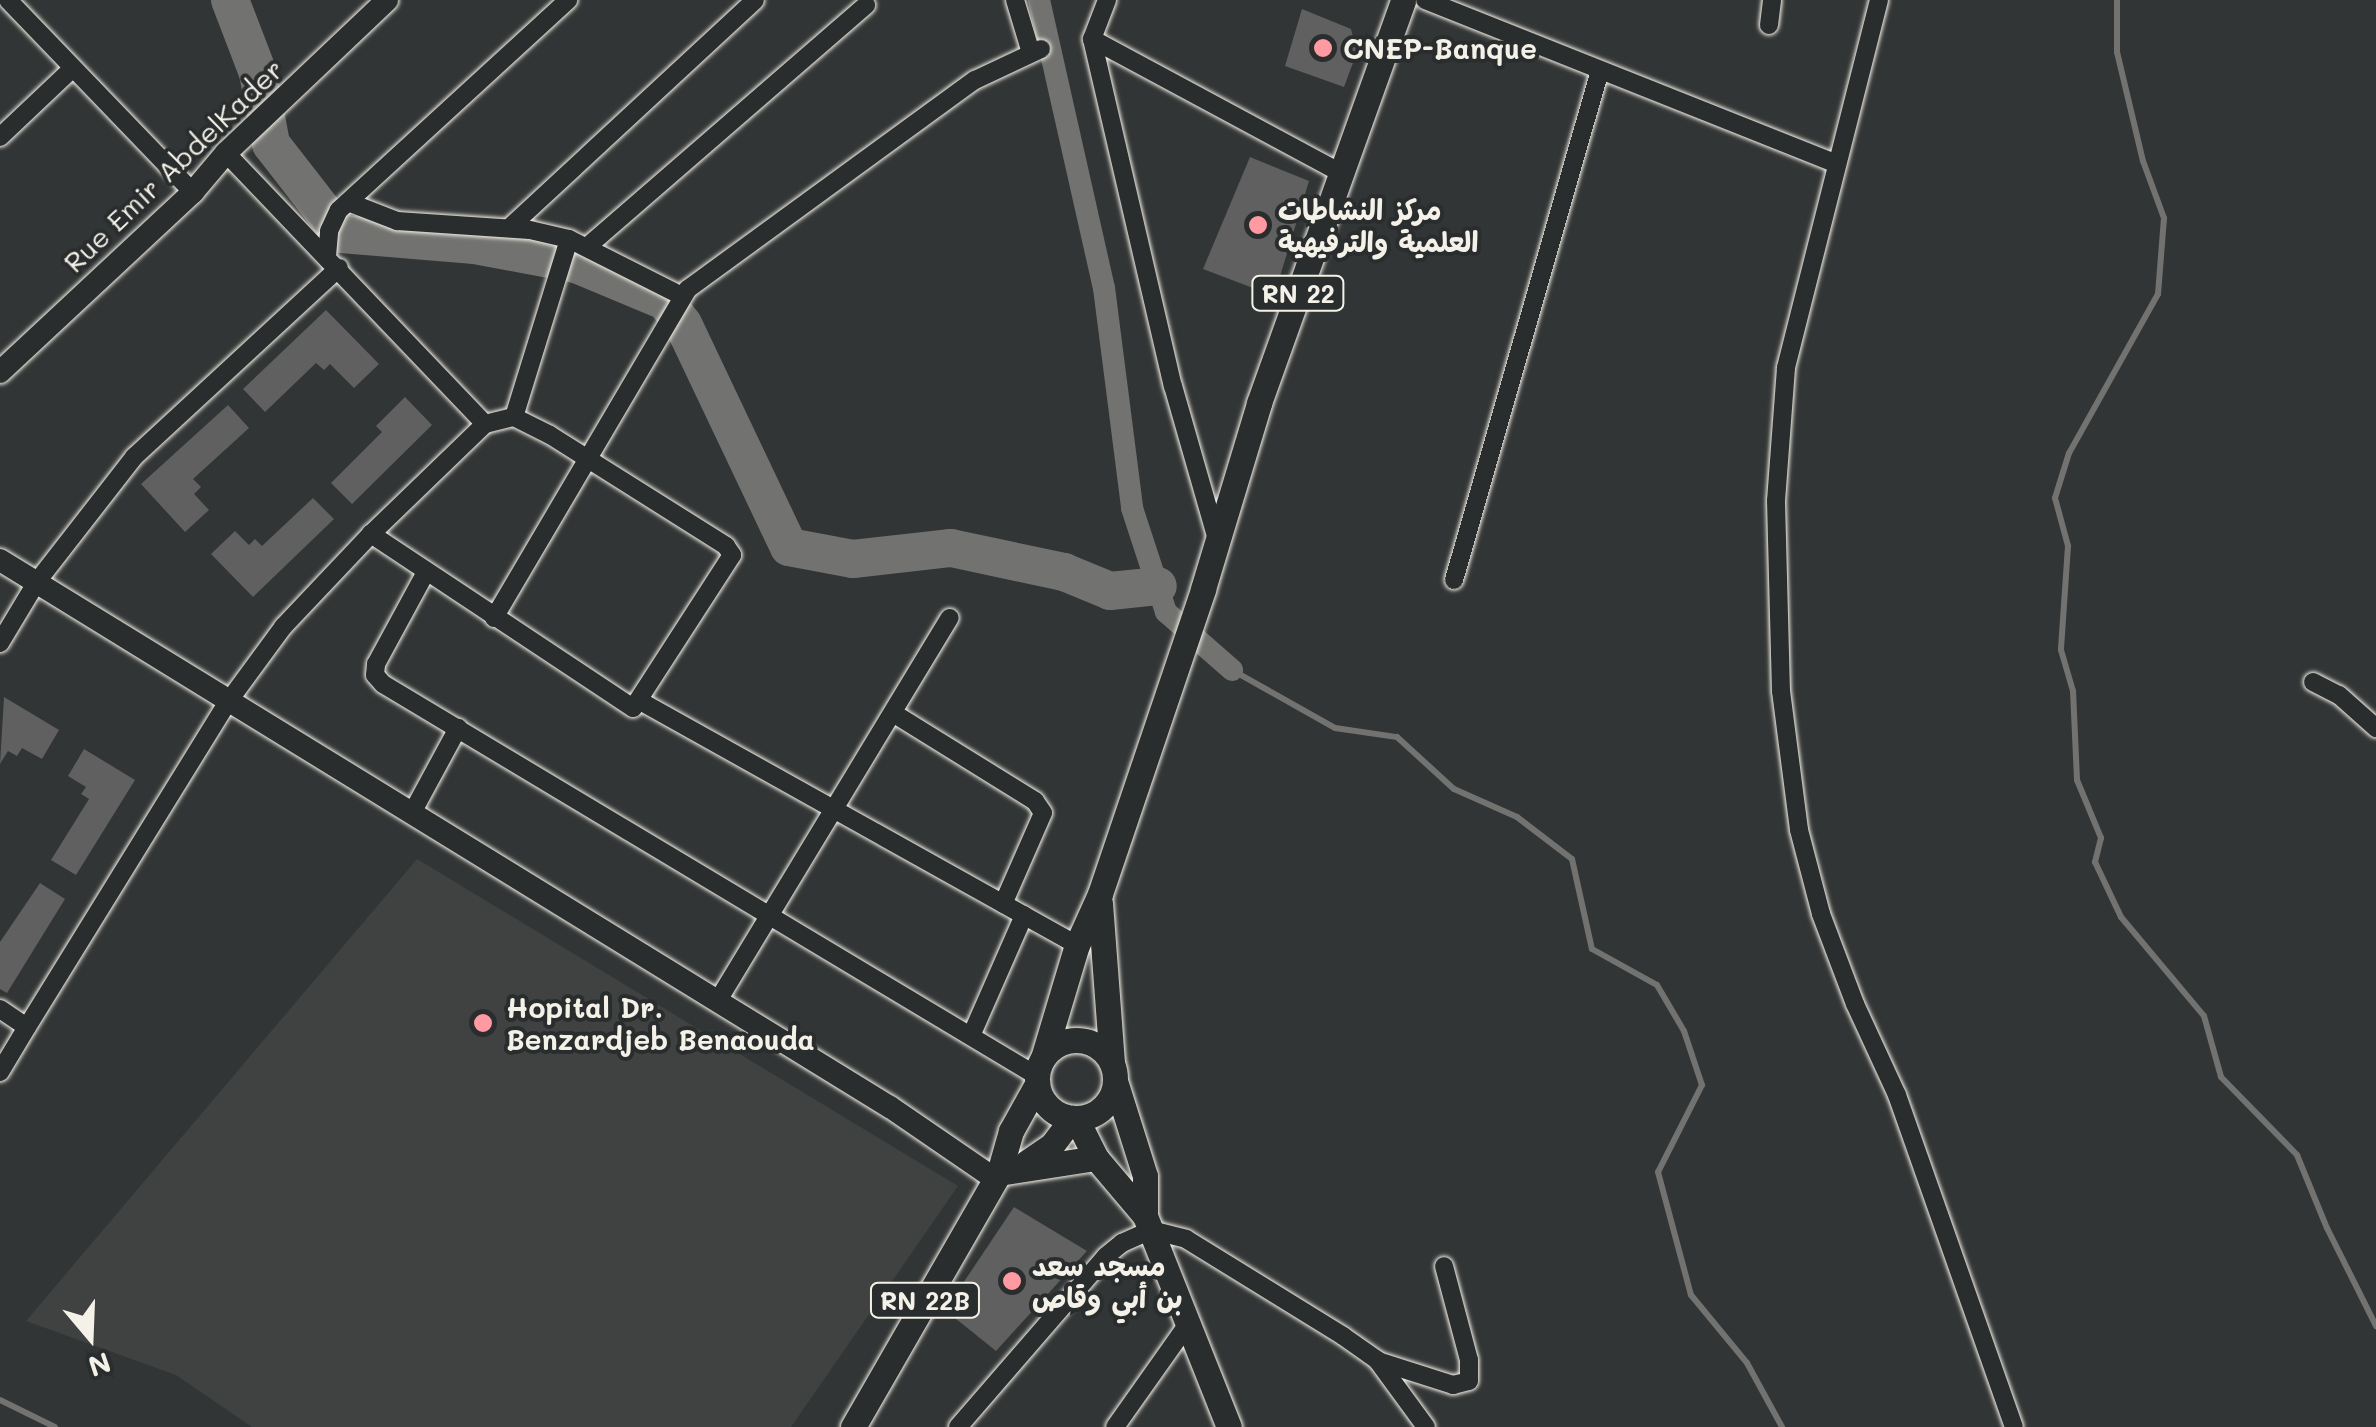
<!DOCTYPE html>
<meta charset="utf-8">
<style>
body{margin:0}
#map{position:relative;width:2376px;height:1427px;overflow:hidden;background:#323535;font-family:Mali,"Playpen Sans Arabic",sans-serif}
div>[style]{position:absolute}
.built>*{inset:0;background:#404242}
.stream>*{height:6px;margin:-3px;padding:0 3px;transform-origin:3px;border-radius:3px;background:#727370}
.canal>*{height:22px;margin:-11px;padding:0 11px;transform-origin:11px;border-radius:11px;background:#727370}
.river>*{height:38px;margin:-19px;padding:0 19px;transform-origin:19px;border-radius:19px;background:#727370}
.building>*{inset:0;background:#5f605f}
.roads{filter:drop-shadow(0 0 2px #f4f1e8) drop-shadow(0 0 2px #f4f1e8)}
.street>*{height:18px;margin:-9px;padding:0 9px;transform-origin:9px;border-radius:9px;background:#2a2d2e}
.secondary>*{height:22px;margin:-11px;padding:0 11px;transform-origin:11px;border-radius:11px;background:#2a2d2e}
.primary>*{height:25px;margin:-12.5px;padding:0 12.5px;transform-origin:12.5px;border-radius:12.5px;background:#2a2d2e}
.primary>.ring{margin:-12.5px;padding:0;box-sizing:content-box;background:none;border:25px solid #2a2d2e;border-radius:50%}
.dots>*{width:28px;height:28px;translate:-50% -50%;box-sizing:border-box;border:5px solid #2a2d2e;border-radius:50%}
span{translate:-50% -50%;white-space:nowrap;text-align:center;line-height:1.15;-webkit-text-stroke:8px #2a2d2e;paint-order:stroke}
.shield-label span{padding:2px 8px;background:#2a2d2e;border:2px solid;border-radius:8px;-webkit-text-stroke-width:0}
.shield-label{font-size:25px;color:#f4f1e8;font-weight:700}
.poi-label{font-size:28px;color:#f4f1e8;font-weight:700}
.left{translate:0 -50%;text-align:left}
.street-label{font-size:28px;color:#f4f1e8}
.north{position:absolute;left:40px;top:1287px;width:100px;height:100px;-webkit-text-stroke:8px #2a2d2e;paint-order:stroke;rotate:161deg;font-size:28px;font-weight:700;line-height:40px;text-align:center;color:#f4f1e8}
.north::after{content:'';display:block;margin:auto;width:35px;height:45px;background:#f4f1e8;clip-path:polygon(50% 0,100% 100%,50% 72%,0 100%)}
</style>
<div id="map">
<div class="built">
<i style="clip-path:polygon(417px 859px,958px 1186px,791px 1427px,252px 1427px,176px 1375px,26px 1321px)"></i>
</div>
<div class="stream">
<i style="left:2117px;top:0;width:52px;rotate:90deg"></i>
<i style="left:2117px;top:52px;width:112px;rotate:76.6deg"></i>
<i style="left:2143px;top:161px;width:61px;rotate:69.8deg"></i>
<i style="left:2164px;top:218px;width:76px;rotate:94.5deg"></i>
<i style="left:2158px;top:294px;width:182px;rotate:119.2deg"></i>
<i style="left:2069px;top:453px;width:47px;rotate:107.3deg"></i>
<i style="left:2055px;top:498px;width:50px;rotate:74.8deg"></i>
<i style="left:2068px;top:546px;width:104px;rotate:93.9deg"></i>
<i style="left:2061px;top:650px;width:43px;rotate:73.7deg"></i>
<i style="left:2073px;top:691px;width:89px;rotate:87.4deg"></i>
<i style="left:2077px;top:780px;width:63px;rotate:67.5deg"></i>
<i style="left:2101px;top:838px;width:25px;rotate:104deg"></i>
<i style="left:2095px;top:862px;width:61px;rotate:64.7deg"></i>
<i style="left:2121px;top:917px;width:129px;rotate:50deg"></i>
<i style="left:2204px;top:1016px;width:63px;rotate:74.4deg"></i>
<i style="left:2221px;top:1077px;width:109px;rotate:45.7deg"></i>
<i style="left:2297px;top:1155px;width:79px;rotate:67.7deg"></i>
<i style="left:2327px;top:1228px;width:110px;rotate:63.4deg"></i>
<i style="left:1232px;top:670px;width:118px;rotate:29.4deg"></i>
<i style="left:1335px;top:728px;width:63px;rotate:8.3deg"></i>
<i style="left:1397px;top:737px;width:77px;rotate:42.4deg"></i>
<i style="left:1454px;top:789px;width:69px;rotate:24deg"></i>
<i style="left:1517px;top:817px;width:69px;rotate:37.4deg"></i>
<i style="left:1572px;top:859px;width:92px;rotate:77.5deg"></i>
<i style="left:1592px;top:949px;width:74px;rotate:29deg"></i>
<i style="left:1657px;top:985px;width:53px;rotate:59.6deg"></i>
<i style="left:1684px;top:1031px;width:57px;rotate:71.6deg"></i>
<i style="left:1702px;top:1085px;width:97px;rotate:116.8deg"></i>
<i style="left:1658px;top:1172px;width:127px;rotate:75deg"></i>
<i style="left:1691px;top:1295px;width:88px;rotate:50.5deg"></i>
<i style="left:1747px;top:1363px;width:73px;rotate:61.3deg"></i>
<i style="left:0;top:1400px;width:61px;rotate:26.1deg"></i>
</div>
<div class="canal">
<i style="left:1039px;top:0;width:295px;rotate:77.3deg"></i>
<i style="left:1104px;top:288px;width:222px;rotate:82.7deg"></i>
<i style="left:1132px;top:508px;width:109px;rotate:71.9deg"></i>
<i style="left:1166px;top:612px;width:88px;rotate:41.3deg"></i>
</div>
<div class="river">
<i style="left:230px;top:0;width:78px;rotate:69deg"></i>
<i style="left:258px;top:73px;width:72px;rotate:79.6deg"></i>
<i style="left:271px;top:144px;width:114px;rotate:52.1deg"></i>
<i style="left:341px;top:234px;width:134px;rotate:4.7deg"></i>
<i style="left:475px;top:245px;width:103px;rotate:10.7deg"></i>
<i style="left:576px;top:264px;width:96px;rotate:22.6deg"></i>
<i style="left:665px;top:301px;width:29px;rotate:52deg"></i>
<i style="left:683px;top:324px;width:247px;rotate:64.6deg"></i>
<i style="left:789px;top:547px;width:65px;rotate:10.6deg"></i>
<i style="left:853px;top:559px;width:99px;rotate:-6.4deg"></i>
<i style="left:951px;top:548px;width:116px;rotate:12deg"></i>
<i style="left:1064px;top:572px;width:50px;rotate:22.4deg"></i>
<i style="left:1110px;top:591px;width:48px;rotate:-5.9deg"></i>
</div>
<div class="building">
<i style="clip-path:polygon(1302px 9px,1351px 29px,1357px 52px,1344px 87px,1285px 66px)"></i>
<i style="clip-path:polygon(1250px 157px,1309px 181px,1274px 296px,1203px 269px)"></i>
<i style="clip-path:polygon(326px 310px,379px 364px,354px 388px,330px 364px,324px 370px,316px 363px,265px 412px,243px 389px)"></i>
<i style="clip-path:polygon(405px 397px,432px 425px,352px 504px,331px 483px,382px 432px,376px 426px)"></i>
<i style="clip-path:polygon(228px 405px,249px 428px,193px 479px,201px 487px,194px 494px,209px 510px,185px 532px,141px 484px)"></i>
<i style="clip-path:polygon(313px 498px,334px 519px,253px 597px,211px 554px,235px 531px,249px 545px,255px 539px,262px 546px)"></i>
<i style="clip-path:polygon(4px 697px,59px 730px,42px 759px,22px 748px,17px 756px,8px 751px,0 764px)"></i>
<i style="clip-path:polygon(84px 749px,135px 780px,76px 875px,51px 860px,89px 799px,81px 794px,86px 787px,68px 776px)"></i>
<i style="clip-path:polygon(40px 883px,65px 899px,7px 993px,0 989px,0 942px)"></i>
<i style="clip-path:polygon(1014px 1207px,1087px 1251px,996px 1351px,945px 1310px)"></i>
</div>
<div class="roads">
<div class="street">
<i style="left:8px;top:0;width:267px;rotate:46.1deg"></i>
<i style="left:1015px;top:0;width:55px;rotate:73.2deg"></i>
<i style="left:1107px;top:0;width:42px;rotate:111deg"></i>
<i style="left:1092px;top:39px;width:356px;rotate:76.9deg"></i>
<i style="left:1173px;top:386px;width:159px;rotate:74deg"></i>
<i style="left:1425px;top:0;width:443px;rotate:21.7deg"></i>
<i style="left:1879px;top:0;width:380px;rotate:104.2deg"></i>
<i style="left:1786px;top:368px;width:133px;rotate:94.3deg"></i>
<i style="left:1776px;top:501px;width:190px;rotate:88.5deg"></i>
<i style="left:1781px;top:691px;width:140px;rotate:82.6deg"></i>
<i style="left:1799px;top:830px;width:87px;rotate:75.3deg"></i>
<i style="left:1821px;top:914px;width:96px;rotate:69.3deg"></i>
<i style="left:1855px;top:1004px;width:100px;rotate:65.2deg"></i>
<i style="left:1897px;top:1095px;width:352px;rotate:70.6deg"></i>
<i style="left:1769px;top:25px;width:25px;rotate:-83deg"></i>
<i style="left:1092px;top:39px;width:283px;rotate:28.3deg"></i>
<i style="left:0;top:137px;width:100px;rotate:-43.4deg"></i>
<i style="left:226px;top:153px;width:375px;rotate:46.3deg"></i>
<i style="left:348px;top:202px;width:53px;rotate:21.2deg"></i>
<i style="left:397px;top:221px;width:133px;rotate:3.9deg"></i>
<i style="left:530px;top:230px;width:40px;rotate:13deg"></i>
<i style="left:569px;top:239px;width:127px;rotate:26.8deg"></i>
<i style="left:509px;top:228px;width:335px;rotate:-42.8deg"></i>
<i style="left:588px;top:246px;width:368px;rotate:-40.9deg"></i>
<i style="left:327px;top:256px;width:25px;rotate:-85deg"></i>
<i style="left:329px;top:231px;width:23px;rotate:-65deg"></i>
<i style="left:339px;top:210px;width:311px;rotate:-42.5deg"></i>
<i style="left:514px;top:417px;width:186px;rotate:-72.8deg"></i>
<i style="left:426px;top:572px;width:105px;rotate:118.5deg"></i>
<i style="left:376px;top:664px;width:11px;rotate:95deg"></i>
<i style="left:375px;top:675px;width:12px;rotate:48deg"></i>
<i style="left:383px;top:684px;width:762px;rotate:30.94deg"></i>
<i style="left:1454px;top:580px;width:530px;rotate:-74.02deg"></i>
<i style="left:494px;top:618px;width:382px;rotate:-59.5deg"></i>
<i style="left:688px;top:289px;width:355px;rotate:-36.1deg"></i>
<i style="left:975px;top:80px;width:73px;rotate:-25.2deg"></i>
<i style="left:0;top:643px;width:70px;rotate:-59deg"></i>
<i style="left:36px;top:583px;width:160px;rotate:-52.1deg"></i>
<i style="left:134px;top:457px;width:279px;rotate:-42.7deg"></i>
<i style="left:2313px;top:682px;width:29px;rotate:27deg"></i>
<i style="left:2339px;top:695px;width:50px;rotate:41.7deg"></i>
<i style="left:640px;top:701px;width:501px;rotate:29.18deg"></i>
<i style="left:893px;top:713px;width:167px;rotate:31.8deg"></i>
<i style="left:1035px;top:801px;width:14px;rotate:56deg"></i>
<i style="left:1043px;top:813px;width:99px;rotate:113.7deg"></i>
<i style="left:412px;top:813px;width:97px;rotate:-61.6deg"></i>
<i style="left:717px;top:1002px;width:449px;rotate:-58.8deg"></i>
<i style="left:0;top:1009px;width:32px;rotate:34deg"></i>
<i style="left:27px;top:1027px;width:382px;rotate:-58.3deg"></i>
<i style="left:228px;top:702px;width:93px;rotate:-53.7deg"></i>
<i style="left:283px;top:627px;width:128px;rotate:-46.6deg"></i>
<i style="left:371px;top:534px;width:158px;rotate:-44deg"></i>
<i style="left:485px;top:424px;width:30px;rotate:-14deg"></i>
<i style="left:514px;top:417px;width:40px;rotate:26.6deg"></i>
<i style="left:550px;top:435px;width:208px;rotate:32.2deg"></i>
<i style="left:726px;top:546px;width:11px;rotate:56deg"></i>
<i style="left:732px;top:555px;width:182px;rotate:122.9deg"></i>
<i style="left:633px;top:708px;width:315px;rotate:-146.4deg"></i>
<i style="left:971px;top:1036px;width:132px;rotate:-66.3deg"></i>
<i style="left:0;top:1072px;width:52px;rotate:-59deg"></i>
<i style="left:1378px;top:1361px;width:79px;rotate:17.7deg"></i>
<i style="left:1453px;top:1385px;width:16px;rotate:-14deg"></i>
<i style="left:1469px;top:1381px;width:21px;rotate:-90deg"></i>
<i style="left:1469px;top:1360px;width:97px;rotate:-104.9deg"></i>
<i style="left:958px;top:1427px;width:226px;rotate:-49.1deg"></i>
<i style="left:1106px;top:1256px;width:21px;rotate:-39deg"></i>
<i style="left:1122px;top:1243px;width:32px;rotate:-24deg"></i>
<i style="left:1151px;top:1230px;width:36px;rotate:14deg"></i>
<i style="left:1186px;top:1239px;width:185px;rotate:31.7deg"></i>
<i style="left:1343px;top:1336px;width:42px;rotate:35.2deg"></i>
<i style="left:1377px;top:1360px;width:83px;rotate:53.8deg"></i>
<i style="left:1115px;top:1427px;width:126px;rotate:-54.7deg"></i>
</div>
<div class="secondary">
<i style="left:0;top:372px;width:264px;rotate:-43deg"></i>
<i style="left:193px;top:192px;width:51px;rotate:-49.8deg"></i>
<i style="left:226px;top:153px;width:222px;rotate:-43.5deg"></i>
<i style="left:0;top:560px;width:1045px;rotate:31.58deg"></i>
<i style="left:890px;top:1107px;width:127px;rotate:34.4deg"></i>
</div>
<div class="primary">
<i style="left:1100px;top:903px;width:159px;rotate:85.7deg"></i>
<i class="ring" style="left:1037px;top:1040px;width:53px;height:53px"></i>
<i style="left:1043px;top:1058px;width:118px;rotate:-73.3deg"></i>
<i style="left:1077px;top:945px;width:56px;rotate:-65.7deg"></i>
<i style="left:1100px;top:894px;width:322px;rotate:-71.3deg"></i>
<i style="left:1203px;top:589px;width:194px;rotate:-73.2deg"></i>
<i style="left:1259px;top:403px;width:428px;rotate:-70.3deg"></i>
<i style="left:1116px;top:1084px;width:96px;rotate:72.5deg"></i>
<i style="left:1145px;top:1176px;width:40px;rotate:90deg"></i>
<i style="left:1076px;top:1118px;width:45px;rotate:63.4deg"></i>
<i style="left:1096px;top:1158px;width:76px;rotate:49.8deg"></i>
<i style="left:1145px;top:1216px;width:227px;rotate:68.3deg"></i>
<i style="left:1027px;top:1162px;width:30px;rotate:-34deg"></i>
<i style="left:1052px;top:1145px;width:34px;rotate:-53deg"></i>
<i style="left:999px;top:1173px;width:98px;rotate:-8.8deg"></i>
<i style="left:853px;top:1427px;width:293px;rotate:-60.1deg"></i>
<i style="left:999px;top:1173px;width:44px;rotate:-74.1deg"></i>
<i style="left:1011px;top:1131px;width:54px;rotate:-61deg"></i>
</div>
</div>
<div class="dots">
<i style="left:1323px;top:48px;background:#ff9aa2"></i>
<i style="left:1258px;top:225px;background:#ff9aa2"></i>
<i style="left:483px;top:1023px;background:#ff9aa2"></i>
<i style="left:1012px;top:1281px;background:#ff9aa2"></i>
</div>
<div class="shield-label">
<span style="left:1298px;top:293px">RN 22</span>
<span style="left:925px;top:1300px">RN 22B</span>
</div>
<div class="poi-label">
<span class="left" style="left:1343px;top:48px">CNEP-Banque</span>
<span class="left" style="left:1278px;top:225px">مركز النشاطات<br>العلمية والترفيهية</span>
<span class="left" style="left:506px;top:1023px">Hopital Dr.<br>Benzardjeb Benaouda</span>
<span class="left" style="left:1032px;top:1281px">مسجد سعد<br>بن أبي وقاص</span>
</div>
<div class="street-label">
<span style="left:173px;top:165px;rotate:-44deg">Rue Emir AbdelKader</span>
</div>
<div class="north">N</div>
</div>
